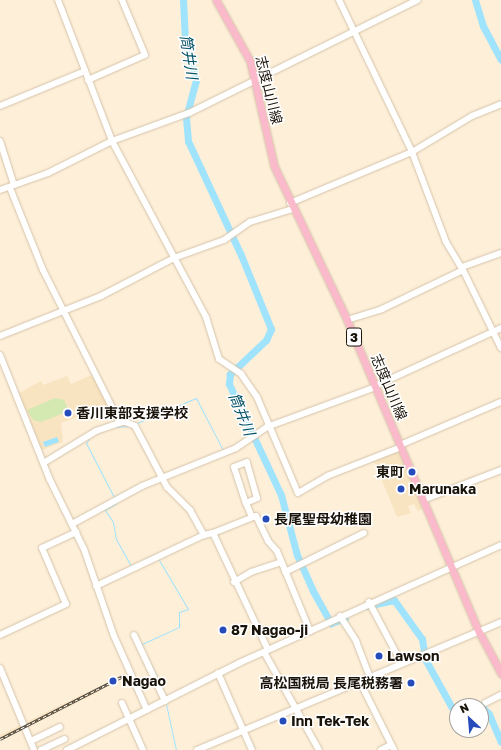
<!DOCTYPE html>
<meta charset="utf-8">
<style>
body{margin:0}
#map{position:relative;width:501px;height:750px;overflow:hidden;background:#feefd9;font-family:"Golos Text","Noto Sans JP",sans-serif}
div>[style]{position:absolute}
.built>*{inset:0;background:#f9e4c1}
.green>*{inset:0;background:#d3e9b1}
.water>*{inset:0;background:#a0e3fc}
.stream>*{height:1px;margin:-0.5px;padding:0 0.5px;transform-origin:0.5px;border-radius:0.5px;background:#a0e3fc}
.river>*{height:7px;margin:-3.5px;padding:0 3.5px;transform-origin:3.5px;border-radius:3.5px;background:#a0e3fc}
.roads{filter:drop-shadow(0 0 1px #d4c3a8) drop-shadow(0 0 1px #d4c3a8)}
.minor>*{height:6px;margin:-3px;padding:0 3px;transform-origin:3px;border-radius:3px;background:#fff}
.major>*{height:7px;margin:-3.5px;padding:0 3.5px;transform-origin:3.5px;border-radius:3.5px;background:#fbbacb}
.rail>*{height:2.5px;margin-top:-1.25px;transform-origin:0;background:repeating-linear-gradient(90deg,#fff 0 3px,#4e4639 0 6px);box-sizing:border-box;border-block:1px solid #4e4639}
.dots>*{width:11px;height:11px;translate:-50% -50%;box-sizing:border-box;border:2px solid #fff;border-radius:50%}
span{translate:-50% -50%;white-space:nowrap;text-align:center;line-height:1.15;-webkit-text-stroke:3px #fff;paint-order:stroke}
.shield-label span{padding:1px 3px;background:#fff;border:1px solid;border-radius:3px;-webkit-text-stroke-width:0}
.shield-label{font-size:13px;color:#191309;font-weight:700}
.street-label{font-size:14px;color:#191309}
.poi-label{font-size:14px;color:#191309;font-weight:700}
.left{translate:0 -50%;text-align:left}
.right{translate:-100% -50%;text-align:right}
.water-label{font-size:15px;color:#025166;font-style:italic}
.north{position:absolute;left:449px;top:698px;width:40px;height:40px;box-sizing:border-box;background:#fff;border:1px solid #a3a19d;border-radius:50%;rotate:334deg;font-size:11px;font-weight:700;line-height:16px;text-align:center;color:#191309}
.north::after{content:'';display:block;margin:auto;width:14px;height:18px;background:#264bba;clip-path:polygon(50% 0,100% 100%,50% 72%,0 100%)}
</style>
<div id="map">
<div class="built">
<i style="clip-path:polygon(94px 374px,112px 411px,90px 422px,86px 414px,61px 423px,63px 442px,42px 450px,19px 393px,41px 381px,43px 385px,67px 376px,71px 384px)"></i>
<i style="clip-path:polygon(400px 451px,424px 508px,418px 511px,414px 504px,408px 506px,411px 513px,397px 517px,373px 459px)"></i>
<i style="clip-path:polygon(98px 687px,100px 691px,0 741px,0 735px)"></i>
</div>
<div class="green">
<i style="clip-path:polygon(55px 398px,64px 400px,69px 411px,41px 422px,33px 420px,27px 410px)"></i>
</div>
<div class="water">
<i style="clip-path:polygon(57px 437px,59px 442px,45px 447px,43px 442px)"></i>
</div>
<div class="stream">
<i style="left:137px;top:423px;width:64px;rotate:-23deg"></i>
<i style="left:196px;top:398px;width:59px;rotate:62.6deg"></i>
<i style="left:117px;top:427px;width:11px;rotate:-5deg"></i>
<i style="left:89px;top:439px;width:5px;rotate:127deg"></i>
<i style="left:86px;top:443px;width:61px;rotate:62.6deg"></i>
<i style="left:117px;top:503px;width:14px;rotate:150deg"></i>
<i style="left:105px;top:510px;width:14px;rotate:56deg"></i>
<i style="left:113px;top:522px;width:17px;rotate:80deg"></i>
<i style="left:116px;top:539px;width:31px;rotate:61deg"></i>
<i style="left:136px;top:564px;width:22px;rotate:-27deg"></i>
<i style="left:142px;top:644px;width:41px;rotate:-24.7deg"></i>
<i style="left:179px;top:627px;width:15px;rotate:-90deg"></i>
<i style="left:179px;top:612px;width:9px;rotate:-18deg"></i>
<i style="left:188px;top:609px;width:57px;rotate:-120.6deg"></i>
<i style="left:150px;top:663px;width:22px;rotate:63deg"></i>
<i style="left:166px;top:704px;width:47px;rotate:77.7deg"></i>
</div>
<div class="river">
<i style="left:183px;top:0;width:41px;rotate:87.2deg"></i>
<i style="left:185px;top:41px;width:41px;rotate:74.2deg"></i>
<i style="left:196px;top:80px;width:39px;rotate:105deg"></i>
<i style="left:186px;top:118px;width:23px;rotate:85deg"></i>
<i style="left:188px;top:141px;width:126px;rotate:65.1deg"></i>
<i style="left:241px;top:255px;width:80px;rotate:67.9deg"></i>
<i style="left:271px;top:329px;width:12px;rotate:114deg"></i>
<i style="left:266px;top:340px;width:50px;rotate:136.6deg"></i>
<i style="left:230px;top:374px;width:10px;rotate:96deg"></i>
<i style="left:229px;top:384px;width:123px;rotate:64.9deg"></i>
<i style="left:281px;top:495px;width:62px;rotate:75.1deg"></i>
<i style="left:297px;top:555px;width:39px;rotate:66deg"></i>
<i style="left:313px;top:591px;width:37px;rotate:61deg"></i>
<i style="left:331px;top:623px;width:15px;rotate:-20deg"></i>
<i style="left:475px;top:0;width:27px;rotate:73deg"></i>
<i style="left:483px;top:26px;width:38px;rotate:62deg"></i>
<i style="left:366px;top:606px;width:29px;rotate:-12deg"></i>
<i style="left:394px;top:600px;width:48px;rotate:54.3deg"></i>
<i style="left:422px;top:639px;width:20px;rotate:81deg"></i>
<i style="left:425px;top:659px;width:66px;rotate:61.1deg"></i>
<i style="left:481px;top:706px;width:11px;rotate:45deg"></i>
<i style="left:489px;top:714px;width:30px;rotate:67deg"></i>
</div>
<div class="roads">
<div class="minor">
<i style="left:58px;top:0;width:151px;rotate:69deg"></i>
<i style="left:112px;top:141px;width:200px;rotate:61.9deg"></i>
<i style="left:206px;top:317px;width:44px;rotate:72.8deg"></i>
<i style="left:219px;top:359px;width:27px;rotate:34deg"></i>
<i style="left:241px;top:374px;width:28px;rotate:55deg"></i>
<i style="left:257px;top:397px;width:104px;rotate:66.9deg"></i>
<i style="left:298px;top:493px;width:34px;rotate:-30deg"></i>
<i style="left:327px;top:476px;width:79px;rotate:-21.4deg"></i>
<i style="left:339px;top:0;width:169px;rotate:64.3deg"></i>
<i style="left:412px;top:152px;width:96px;rotate:69.3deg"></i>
<i style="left:446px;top:242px;width:33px;rotate:59deg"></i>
<i style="left:463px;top:270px;width:87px;rotate:64deg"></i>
<i style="left:88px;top:80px;width:62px;rotate:-23.7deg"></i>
<i style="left:145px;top:55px;width:60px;rotate:-112.7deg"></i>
<i style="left:0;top:106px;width:92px;rotate:-22.4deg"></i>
<i style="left:0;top:141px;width:46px;rotate:72.3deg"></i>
<i style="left:10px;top:188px;width:88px;rotate:68.1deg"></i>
<i style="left:43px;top:270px;width:167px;rotate:63.3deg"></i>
<i style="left:118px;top:419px;width:18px;rotate:22deg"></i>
<i style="left:135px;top:426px;width:69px;rotate:62.3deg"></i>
<i style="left:167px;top:487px;width:33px;rotate:45deg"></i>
<i style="left:190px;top:510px;width:29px;rotate:61deg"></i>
<i style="left:204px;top:535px;width:9px;rotate:-13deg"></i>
<i style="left:213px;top:533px;width:129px;rotate:64.8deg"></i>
<i style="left:0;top:190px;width:51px;rotate:-19.5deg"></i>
<i style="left:48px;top:173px;width:72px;rotate:-26.6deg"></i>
<i style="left:112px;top:141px;width:82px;rotate:-20deg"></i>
<i style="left:189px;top:113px;width:255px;rotate:-26.3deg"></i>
<i style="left:290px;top:203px;width:132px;rotate:-22.7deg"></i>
<i style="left:412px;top:152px;width:70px;rotate:-31deg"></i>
<i style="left:472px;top:116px;width:31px;rotate:-22deg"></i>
<i style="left:462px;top:267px;width:41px;rotate:-19.7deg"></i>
<i style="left:347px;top:320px;width:37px;rotate:-17deg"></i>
<i style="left:382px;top:309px;width:90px;rotate:-25.7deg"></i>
<i style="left:0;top:336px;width:109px;rotate:-21.6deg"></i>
<i style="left:101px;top:296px;width:82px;rotate:-27.5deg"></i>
<i style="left:174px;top:258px;width:53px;rotate:-19.8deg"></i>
<i style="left:224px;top:240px;width:32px;rotate:-35deg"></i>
<i style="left:250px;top:222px;width:45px;rotate:-16.8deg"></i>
<i style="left:0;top:355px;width:135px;rotate:68.2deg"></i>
<i style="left:50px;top:480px;width:77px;rotate:63.8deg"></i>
<i style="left:84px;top:549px;width:92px;rotate:71deg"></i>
<i style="left:114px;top:636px;width:81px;rotate:66deg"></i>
<i style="left:375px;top:386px;width:139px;rotate:-24.7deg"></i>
<i style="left:400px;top:445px;width:110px;rotate:-23.1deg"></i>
<i style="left:45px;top:462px;width:60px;rotate:-31.3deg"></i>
<i style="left:96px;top:431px;width:28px;rotate:-19deg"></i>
<i style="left:423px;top:500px;width:84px;rotate:-21deg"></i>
<i style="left:246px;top:503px;width:12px;rotate:-24deg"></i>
<i style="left:257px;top:498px;width:37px;rotate:-106deg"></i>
<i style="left:247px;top:462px;width:14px;rotate:159deg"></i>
<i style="left:234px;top:467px;width:38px;rotate:72deg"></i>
<i style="left:246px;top:503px;width:15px;rotate:67deg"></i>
<i style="left:72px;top:524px;width:80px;rotate:-28.5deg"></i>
<i style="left:142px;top:486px;width:101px;rotate:-22deg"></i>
<i style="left:236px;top:448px;width:37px;rotate:-34deg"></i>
<i style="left:267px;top:427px;width:116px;rotate:-20.2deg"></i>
<i style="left:213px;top:533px;width:46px;rotate:-21.6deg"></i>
<i style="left:256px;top:516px;width:28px;rotate:64deg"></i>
<i style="left:268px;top:541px;width:13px;rotate:48deg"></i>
<i style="left:277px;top:551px;width:87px;rotate:67.6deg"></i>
<i style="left:285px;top:572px;width:88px;rotate:-26.3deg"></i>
<i style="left:234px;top:582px;width:20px;rotate:-30deg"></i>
<i style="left:251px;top:572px;width:32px;rotate:-18deg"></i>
<i style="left:96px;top:586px;width:119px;rotate:-25.3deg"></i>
<i style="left:369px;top:602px;width:70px;rotate:62deg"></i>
<i style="left:340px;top:616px;width:30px;rotate:57deg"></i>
<i style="left:356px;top:641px;width:40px;rotate:69deg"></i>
<i style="left:0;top:635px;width:73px;rotate:-25.2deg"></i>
<i style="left:66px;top:604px;width:61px;rotate:-113.2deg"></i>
<i style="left:42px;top:548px;width:38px;rotate:-25deg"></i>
<i style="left:134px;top:635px;width:73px;rotate:64.8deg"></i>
<i style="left:264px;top:652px;width:112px;rotate:60.7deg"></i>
<i style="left:0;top:668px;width:89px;rotate:67.5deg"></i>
<i style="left:218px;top:673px;width:84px;rotate:66.2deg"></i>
<i style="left:360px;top:682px;width:76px;rotate:63.4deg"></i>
<i style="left:122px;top:703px;width:51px;rotate:65.9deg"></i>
<i style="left:485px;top:703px;width:18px;rotate:-27deg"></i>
<i style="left:31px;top:741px;width:32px;rotate:-26deg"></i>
<i style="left:41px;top:750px;width:26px;rotate:-25deg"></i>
<i style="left:67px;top:750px;width:193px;rotate:-26.8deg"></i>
<i style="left:239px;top:663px;width:287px;rotate:-24.2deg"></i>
<i style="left:197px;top:750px;width:330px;rotate:-22.8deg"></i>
<i style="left:381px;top:750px;width:11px;rotate:-27deg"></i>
</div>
<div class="major">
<i style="left:216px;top:0;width:70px;rotate:60.9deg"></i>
<i style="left:250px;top:61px;width:108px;rotate:77.1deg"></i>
<i style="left:274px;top:166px;width:170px;rotate:64.6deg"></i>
<i style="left:347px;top:320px;width:339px;rotate:67.1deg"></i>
<i style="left:479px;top:632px;width:47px;rotate:61.8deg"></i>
</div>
</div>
<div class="rail">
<i style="left:0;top:739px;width:140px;rotate:-27.1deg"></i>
</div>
<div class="dots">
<i style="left:68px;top:413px;background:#264bba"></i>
<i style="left:412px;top:472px;background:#264bba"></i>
<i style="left:401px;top:489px;background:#264bba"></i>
<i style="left:266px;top:519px;background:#264bba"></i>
<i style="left:223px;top:630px;background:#264bba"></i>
<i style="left:379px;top:656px;background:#264bba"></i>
<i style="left:113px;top:681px;background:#264bba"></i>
<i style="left:411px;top:683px;background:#264bba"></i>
<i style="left:283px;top:721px;background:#264bba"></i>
</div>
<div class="shield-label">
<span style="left:354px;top:337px">3</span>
</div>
<div class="street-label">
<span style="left:269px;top:90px;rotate:76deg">志度山川線</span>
<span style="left:389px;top:387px;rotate:67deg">志度山川線</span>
</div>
<div class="poi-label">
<span class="left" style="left:76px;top:413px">香川東部支援学校</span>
<span class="right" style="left:404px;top:472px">東町</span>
<span class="left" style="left:409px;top:489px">Marunaka</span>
<span class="left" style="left:274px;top:519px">長尾聖母幼稚園</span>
<span class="left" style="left:231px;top:630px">87 Nagao-ji</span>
<span class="left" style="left:387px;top:656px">Lawson</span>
<span class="left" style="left:122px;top:681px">Nagao</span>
<span class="right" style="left:403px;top:683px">高松国税局 長尾税務署</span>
<span class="left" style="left:291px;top:721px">Inn Tek-Tek</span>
</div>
<div class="water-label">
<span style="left:189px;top:57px;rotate:81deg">筒井川</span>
<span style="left:242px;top:414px;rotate:68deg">筒井川</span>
</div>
<div class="north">N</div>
</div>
